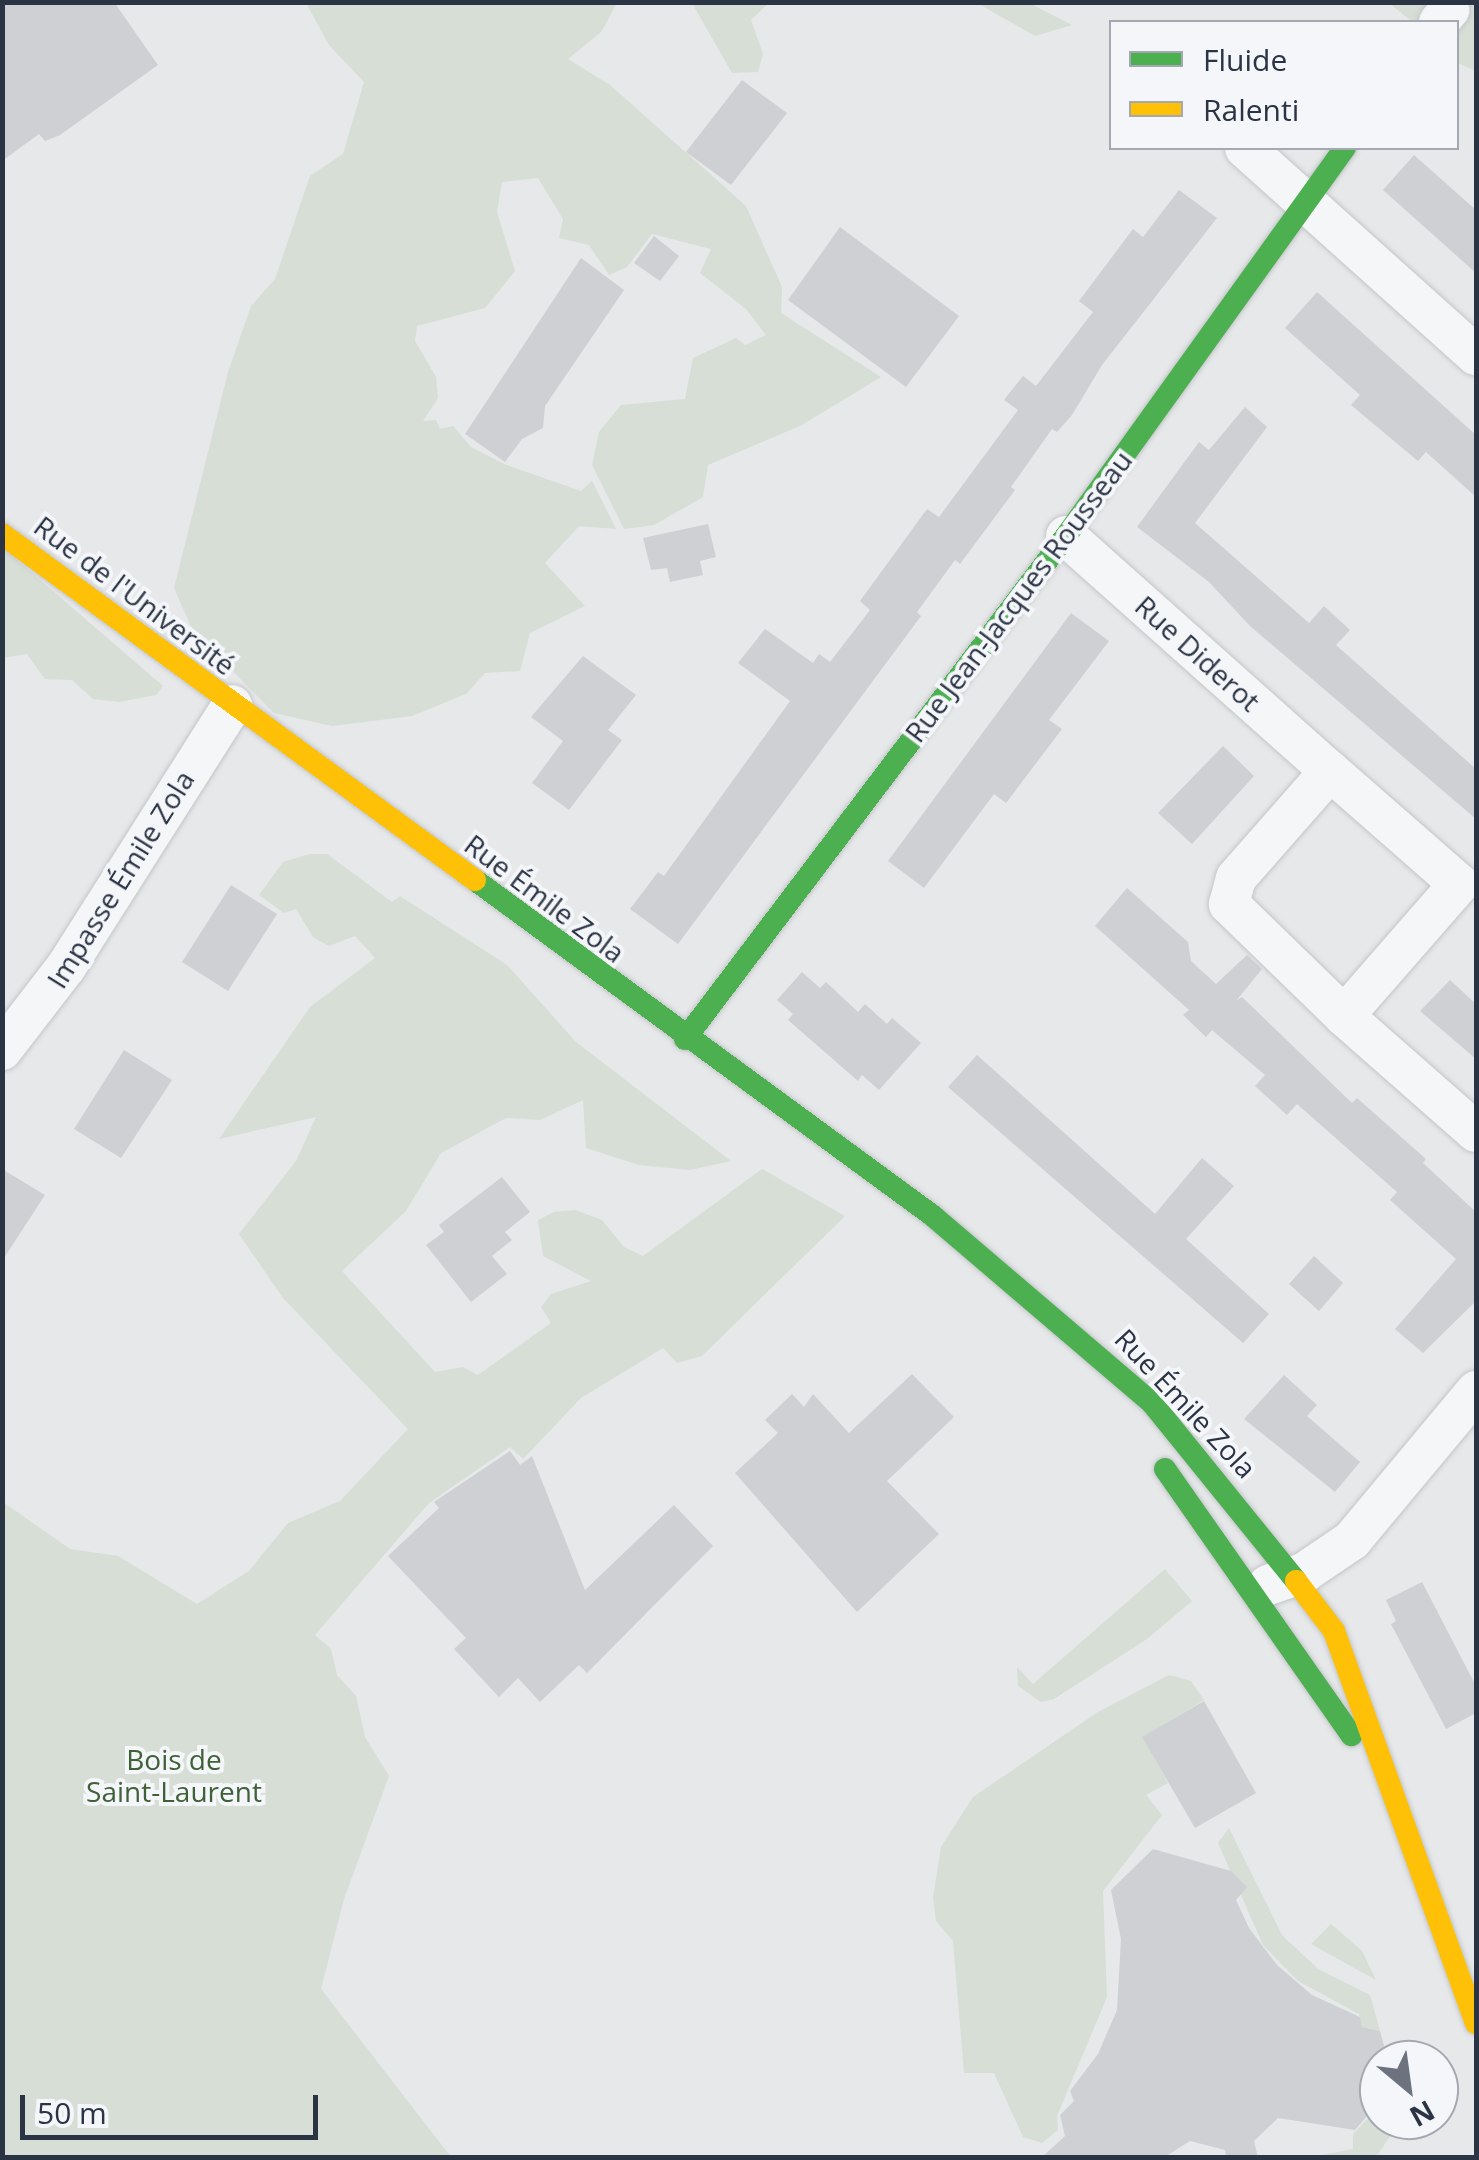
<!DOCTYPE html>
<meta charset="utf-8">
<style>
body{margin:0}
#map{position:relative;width:1479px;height:2160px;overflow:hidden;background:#e6e8ea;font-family:"Open Sans",sans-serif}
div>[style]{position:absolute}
.green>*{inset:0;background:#d6ded6}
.building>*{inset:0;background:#ced0d3}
.roads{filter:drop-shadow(0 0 2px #c4c6c8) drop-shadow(0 0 2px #c4c6c8)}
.street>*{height:40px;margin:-20px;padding:0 20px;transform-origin:20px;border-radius:20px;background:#f5f6f7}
.fast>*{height:22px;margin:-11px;padding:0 11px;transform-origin:11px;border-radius:11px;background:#4caf50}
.slow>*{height:22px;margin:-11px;padding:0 11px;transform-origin:11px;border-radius:11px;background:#ffc107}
span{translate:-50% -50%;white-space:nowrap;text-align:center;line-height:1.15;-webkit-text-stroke:8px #f4f6f9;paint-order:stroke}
.street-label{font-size:28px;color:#2b3445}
.park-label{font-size:28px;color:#3f6138}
.frame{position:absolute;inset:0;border:5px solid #2b3445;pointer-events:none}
.legend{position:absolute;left:1109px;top:20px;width:350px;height:130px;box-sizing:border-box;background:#f4f6f9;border:2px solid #a4a8b1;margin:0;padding:12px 18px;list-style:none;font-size:30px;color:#2b3445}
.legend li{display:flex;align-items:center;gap:20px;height:50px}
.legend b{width:50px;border:2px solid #a4a8b1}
.north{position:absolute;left:1359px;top:2040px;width:100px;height:100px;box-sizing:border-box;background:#f4f6f9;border:2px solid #a4a8b1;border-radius:50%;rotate:151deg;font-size:28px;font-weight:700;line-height:40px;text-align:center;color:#2b3445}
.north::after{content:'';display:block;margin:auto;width:35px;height:45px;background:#6c737f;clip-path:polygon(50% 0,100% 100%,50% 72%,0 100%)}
.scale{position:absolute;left:20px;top:2095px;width:298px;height:45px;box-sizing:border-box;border:5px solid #2b3445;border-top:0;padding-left:12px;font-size:30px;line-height:35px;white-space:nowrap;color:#2b3445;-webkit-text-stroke:8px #f4f6f9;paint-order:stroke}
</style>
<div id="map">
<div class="green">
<i style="clip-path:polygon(306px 3px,617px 3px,601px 32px,568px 59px,610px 85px,746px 206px,782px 287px,781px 313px,881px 377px,800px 426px,708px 465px,703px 497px,654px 525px,624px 529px,592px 465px,599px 432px,621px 405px,685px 399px,693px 358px,736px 338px,745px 345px,766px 335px,746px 309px,700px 273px,711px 249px,652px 234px,627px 267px,609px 275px,589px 245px,559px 238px,563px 219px,538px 178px,502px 182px,497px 212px,515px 271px,485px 308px,417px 326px,415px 341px,436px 377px,438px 398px,423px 421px,436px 420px,440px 429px,453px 426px,471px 447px,504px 464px,581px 491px,592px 481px,616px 529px,579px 526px,545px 563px,585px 606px,530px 633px,520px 671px,485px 673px,466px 694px,412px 716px,332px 726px,274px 713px,193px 631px,174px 588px,228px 372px,251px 306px,275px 279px,310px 176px,343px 154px,364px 82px,329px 45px)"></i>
<i style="clip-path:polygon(692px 3px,769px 3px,751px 20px,763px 54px,758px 72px,732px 73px)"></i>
<i style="clip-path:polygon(977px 3px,1029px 3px,1072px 25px,1035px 36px)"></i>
<i style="clip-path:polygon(1389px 3px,1476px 3px,1476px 71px,1457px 63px,1456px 22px,1410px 20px)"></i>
<i style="clip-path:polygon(2px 547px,163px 686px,156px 695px,119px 702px,93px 699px,72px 680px,45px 679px,27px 654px,3px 658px)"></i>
<i style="clip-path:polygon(310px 854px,327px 854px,392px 902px,400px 896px,507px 965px,576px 1042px,731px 1161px,690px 1170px,639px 1165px,586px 1148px,583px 1100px,540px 1120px,506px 1118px,441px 1153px,406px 1211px,342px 1271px,435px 1372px,463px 1367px,478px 1375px,551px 1323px,541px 1307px,551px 1294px,591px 1281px,543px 1256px,538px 1220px,554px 1212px,575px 1210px,602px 1220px,624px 1247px,643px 1256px,762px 1169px,845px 1216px,702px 1356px,677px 1363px,663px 1348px,581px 1398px,523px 1459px,510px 1447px,429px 1503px,315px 1635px,331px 1649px,337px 1675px,356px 1696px,365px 1737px,389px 1776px,344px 1899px,321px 1989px,451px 2157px,3px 2157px,3px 1502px,70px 1549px,118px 1556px,197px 1604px,249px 1571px,288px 1523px,340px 1501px,408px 1429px,283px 1298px,239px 1234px,296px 1161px,316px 1117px,219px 1139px,310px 1007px,375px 958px,355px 936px,329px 946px,313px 937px,296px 909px,284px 913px,259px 895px,283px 862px)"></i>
<i style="clip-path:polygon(1165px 1569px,1192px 1601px,1147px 1639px,1054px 1699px,1041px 1702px,1018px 1686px,1017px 1667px,1033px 1684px)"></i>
<i style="clip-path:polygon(1169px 1675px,1191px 1681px,1204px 1700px,1143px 1737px,1168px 1783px,1146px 1795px,1162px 1815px,1103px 1891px,1107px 1997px,1057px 2116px,1058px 2130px,1042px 2143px,1023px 2137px,994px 2073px,964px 2073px,953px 1941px,936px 1921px,933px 1898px,941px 1847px,973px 1797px,1098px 1712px)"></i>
<i style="clip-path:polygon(1229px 1828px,1282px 1935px,1318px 1969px,1370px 1995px,1380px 2031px,1362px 2027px,1359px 2014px,1298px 1981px,1263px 1945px,1218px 1843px)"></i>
<i style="clip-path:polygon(1331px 1924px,1362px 1951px,1376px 1980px,1311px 1944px)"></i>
<i style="clip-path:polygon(1379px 2107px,1379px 2120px,1401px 2120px,1376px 2157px,1312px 2157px,1353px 2149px,1353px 2134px)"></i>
</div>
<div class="building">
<i style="clip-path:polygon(2px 2px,114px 2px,158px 65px,60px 135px,45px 141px,39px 134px,2px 161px)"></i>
<i style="clip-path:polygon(742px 80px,787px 113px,731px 185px,686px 152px)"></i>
<i style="clip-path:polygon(1414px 155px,1476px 210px,1476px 273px,1383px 190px)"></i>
<i style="clip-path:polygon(1179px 190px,1217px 218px,1102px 365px,1072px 415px,1057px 432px,1052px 429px,1011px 487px,1015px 490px,960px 564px,955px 560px,917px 612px,921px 616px,678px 944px,630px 909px,658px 872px,664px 876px,790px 701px,738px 663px,765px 629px,813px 663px,819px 654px,830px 662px,870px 610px,860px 601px,927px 509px,939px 517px,1018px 410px,1004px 400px,1023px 376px,1036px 386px,1093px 312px,1079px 301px,1133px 229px,1143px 237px)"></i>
<i style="clip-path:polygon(840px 227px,959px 316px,906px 387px,788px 300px)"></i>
<i style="clip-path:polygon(654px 236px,679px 256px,660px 281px,634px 263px)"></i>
<i style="clip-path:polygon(581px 258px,624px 290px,545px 406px,543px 428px,522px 439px,505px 462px,465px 434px)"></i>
<i style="clip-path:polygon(1317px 292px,1476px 435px,1476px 497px,1426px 452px,1418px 461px,1351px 405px,1360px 395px,1285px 328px)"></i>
<i style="clip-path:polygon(1245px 407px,1267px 427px,1195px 523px,1309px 623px,1324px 606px,1350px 630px,1336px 645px,1476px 769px,1476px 819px,1250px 626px,1209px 582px,1137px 527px,1199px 442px,1209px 450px)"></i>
<i style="clip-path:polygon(708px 524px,716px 557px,700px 561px,703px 575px,670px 582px,667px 568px,651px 570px,643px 538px)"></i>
<i style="clip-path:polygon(1071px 613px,1109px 641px,1049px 720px,1062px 729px,1006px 803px,994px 794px,924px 888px,888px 861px)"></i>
<i style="clip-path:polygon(583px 656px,636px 695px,608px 730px,622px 740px,569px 810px,532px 783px,563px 741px,531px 717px)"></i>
<i style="clip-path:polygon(1223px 746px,1254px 776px,1192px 844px,1158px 813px)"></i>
<i style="clip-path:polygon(231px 885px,277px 914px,228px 991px,182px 962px)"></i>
<i style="clip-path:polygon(1127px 888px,1188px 942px,1191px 961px,1216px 984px,1247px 955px,1262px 969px,1236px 1001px,1242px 997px,1352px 1103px,1357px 1098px,1426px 1159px,1423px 1163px,1476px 1212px,1476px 1301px,1423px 1353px,1395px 1329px,1456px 1259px,1390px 1200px,1397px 1192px,1297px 1104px,1287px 1115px,1255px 1086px,1265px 1075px,1212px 1030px,1206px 1037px,1183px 1015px,1189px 1010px,1095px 926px)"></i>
<i style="clip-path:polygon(802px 972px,820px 988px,826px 982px,858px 1012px,865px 1004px,887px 1024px,892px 1018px,921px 1043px,879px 1090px,862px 1075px,858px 1081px,788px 1020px,793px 1014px,777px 1000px)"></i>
<i style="clip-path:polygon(1450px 980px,1476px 1004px,1476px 1059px,1420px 1011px)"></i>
<i style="clip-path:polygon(124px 1050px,172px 1080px,121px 1158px,74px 1129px)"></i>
<i style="clip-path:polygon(977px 1055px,1155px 1214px,1202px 1158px,1234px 1186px,1186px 1239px,1269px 1314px,1243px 1343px,948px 1087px)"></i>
<i style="clip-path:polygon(2px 1169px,45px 1195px,2px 1261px)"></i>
<i style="clip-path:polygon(502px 1177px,530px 1212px,505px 1232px,512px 1240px,492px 1256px,507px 1274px,471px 1302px,426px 1245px,444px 1232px,439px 1225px)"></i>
<i style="clip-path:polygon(1314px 1256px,1343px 1283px,1319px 1311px,1289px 1284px)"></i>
<i style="clip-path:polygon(912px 1374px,954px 1417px,887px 1481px,939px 1534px,857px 1612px,735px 1473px,778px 1433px,765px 1420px,792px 1394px,804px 1407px,813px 1394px,849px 1433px)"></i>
<i style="clip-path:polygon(1284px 1375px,1317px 1405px,1307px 1416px,1360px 1462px,1335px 1492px,1244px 1419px)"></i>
<i style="clip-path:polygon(510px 1451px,520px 1465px,532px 1456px,585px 1590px,674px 1505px,713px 1546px,587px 1673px,579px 1665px,540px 1702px,518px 1678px,499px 1697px,454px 1649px,466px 1638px,388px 1556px,439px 1508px,434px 1502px)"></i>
<i style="clip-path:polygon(1422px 1582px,1476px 1686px,1476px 1713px,1446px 1729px,1391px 1624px,1396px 1621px,1386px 1600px)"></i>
<i style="clip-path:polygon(1204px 1701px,1256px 1793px,1195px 1828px,1142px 1737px)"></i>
<i style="clip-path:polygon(1153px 1849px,1231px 1871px,1247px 1887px,1236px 1900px,1249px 1928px,1277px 1965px,1312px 1995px,1360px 2017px,1362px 2027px,1380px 2031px,1388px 2060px,1379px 2060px,1379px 2102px,1355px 2130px,1278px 2118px,1254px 2141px,1258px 2158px,1226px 2158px,1225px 2150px,1190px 2141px,1163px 2158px,1041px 2158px,1065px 2136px,1060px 2115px,1074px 2101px,1070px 2091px,1098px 2054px,1117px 2010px,1121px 1939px,1111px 1890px)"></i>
</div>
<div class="roads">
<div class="street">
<i style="left:1439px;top:22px;width:16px;rotate:-50deg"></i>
<i style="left:1245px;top:148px;width:310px;rotate:41.9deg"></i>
<i style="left:1066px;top:536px;width:353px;rotate:41.7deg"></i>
<i style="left:1330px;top:771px;width:142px;rotate:131.3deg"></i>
<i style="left:1236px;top:878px;width:27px;rotate:105deg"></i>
<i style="left:1229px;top:904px;width:161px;rotate:44.2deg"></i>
<i style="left:1330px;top:771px;width:171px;rotate:41.2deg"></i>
<i style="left:1459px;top:884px;width:175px;rotate:131.1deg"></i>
<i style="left:1344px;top:1016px;width:176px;rotate:41.3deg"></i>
<i style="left:2px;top:1050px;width:105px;rotate:-52.4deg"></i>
<i style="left:66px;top:967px;width:310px;rotate:-57.6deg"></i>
<i style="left:1268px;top:1585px;width:39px;rotate:-19deg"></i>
<i style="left:1305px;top:1572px;width:57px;rotate:-34.2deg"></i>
<i style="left:1352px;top:1540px;width:194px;rotate:-50.2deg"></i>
</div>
<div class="fast">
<i style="left:475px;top:880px;width:568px;rotate:36.26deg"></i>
<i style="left:933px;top:1216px;width:288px;rotate:40.5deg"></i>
<i style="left:1152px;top:1403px;width:229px;rotate:51deg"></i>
<i style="left:685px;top:1039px;width:631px;rotate:-52.86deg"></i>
<i style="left:1066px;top:536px;width:478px;rotate:-54.3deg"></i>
<i style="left:1165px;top:1469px;width:325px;rotate:55deg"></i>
</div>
<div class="slow">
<i style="left:2px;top:534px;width:586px;rotate:36.19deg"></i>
<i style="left:1296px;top:1581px;width:63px;rotate:52.8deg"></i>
<i style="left:1334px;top:1631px;width:417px;rotate:70.1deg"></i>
</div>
</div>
<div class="street-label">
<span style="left:135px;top:595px;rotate:37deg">Rue de l'Université</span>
<span style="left:1018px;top:596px;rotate:-53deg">Rue Jean-Jacques Rousseau</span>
<span style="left:1198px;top:653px;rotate:42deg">Rue Diderot</span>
<span style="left:120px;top:879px;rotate:-58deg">Impasse Émile Zola</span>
<span style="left:545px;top:898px;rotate:37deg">Rue Émile Zola</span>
<span style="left:1186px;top:1403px;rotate:47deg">Rue Émile Zola</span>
</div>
<div class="park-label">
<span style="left:174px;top:1775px">Bois de<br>Saint-Laurent</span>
</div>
<div class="frame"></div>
<ul class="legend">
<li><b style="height:12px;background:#4caf50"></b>Fluide</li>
<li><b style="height:12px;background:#ffc107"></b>Ralenti</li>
</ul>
<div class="north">N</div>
<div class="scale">50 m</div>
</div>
